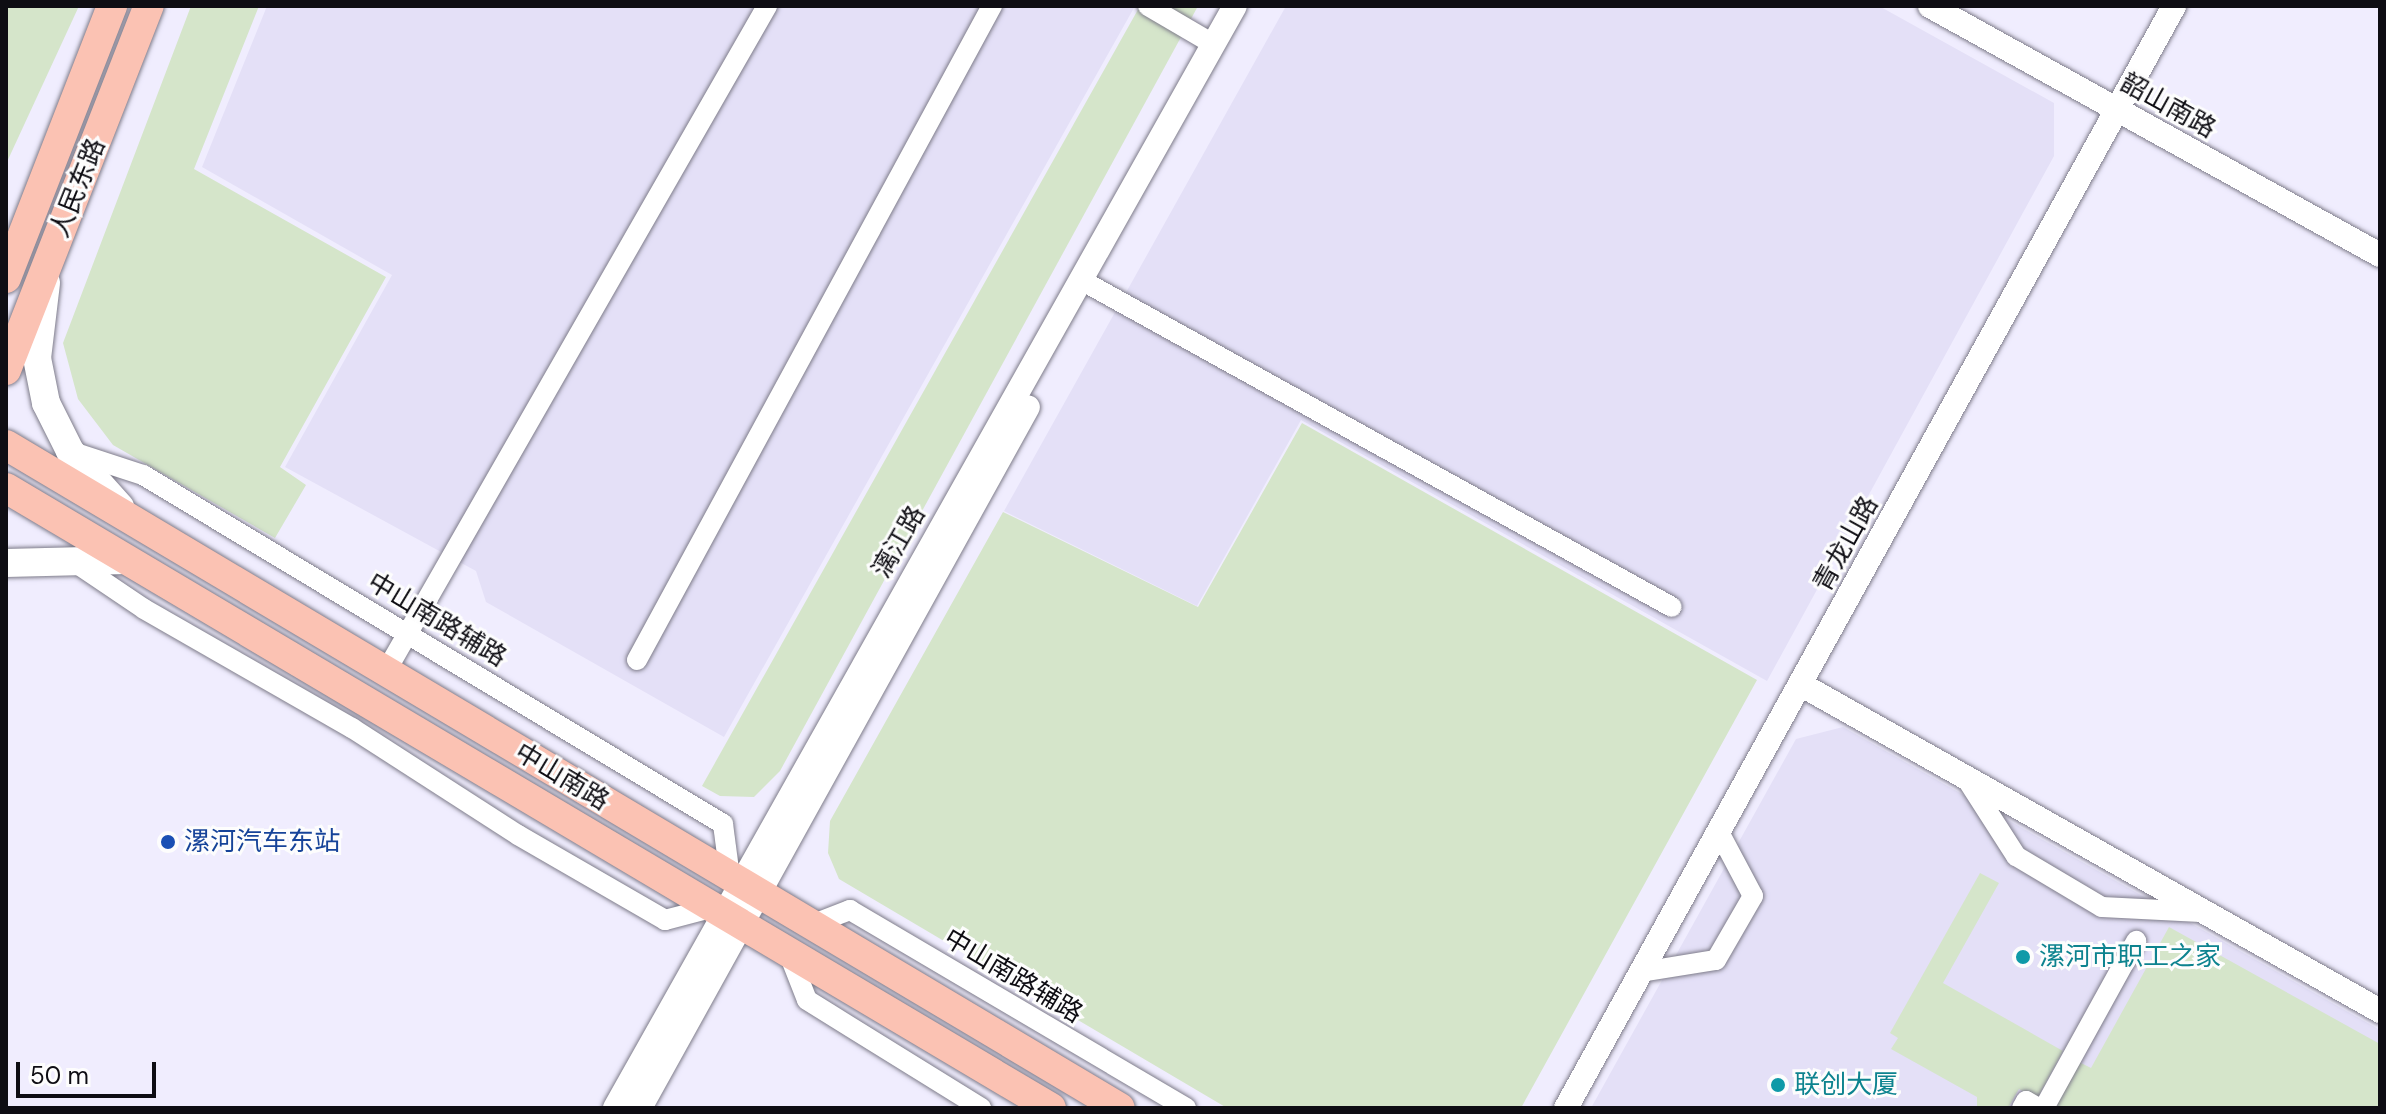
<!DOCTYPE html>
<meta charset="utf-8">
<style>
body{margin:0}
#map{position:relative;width:2386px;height:1114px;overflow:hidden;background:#f0edfe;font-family:"DM Sans","Noto Sans SC",sans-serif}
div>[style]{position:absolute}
.built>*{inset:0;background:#e4e0f7}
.green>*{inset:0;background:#d5e5ca}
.roads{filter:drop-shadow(0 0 2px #7e7c8a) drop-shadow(0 0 2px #7e7c8a)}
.minor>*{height:20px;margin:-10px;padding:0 10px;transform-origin:10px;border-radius:10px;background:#fff}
.tertiary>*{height:24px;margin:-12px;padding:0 12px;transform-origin:12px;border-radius:12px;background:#fff}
.secondary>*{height:28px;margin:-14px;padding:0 14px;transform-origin:14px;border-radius:14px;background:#fff}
.primary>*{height:30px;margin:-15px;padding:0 15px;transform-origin:15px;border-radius:15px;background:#fbc2b3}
.dots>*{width:22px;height:22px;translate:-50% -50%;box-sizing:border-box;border:4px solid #fdfdfd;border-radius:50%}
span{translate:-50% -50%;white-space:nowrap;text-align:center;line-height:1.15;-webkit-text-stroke:6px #fdfdfd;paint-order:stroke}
.street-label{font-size:26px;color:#0e0d13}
.transit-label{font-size:26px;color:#164399}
.left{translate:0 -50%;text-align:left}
.culture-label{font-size:26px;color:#0d838f}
.frame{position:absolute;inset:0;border:8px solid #0e0d13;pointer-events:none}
.scale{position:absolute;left:16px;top:1062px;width:140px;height:36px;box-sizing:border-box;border:4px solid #0e0d13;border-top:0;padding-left:10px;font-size:24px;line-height:28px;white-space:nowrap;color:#0e0d13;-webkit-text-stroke:6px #fdfdfd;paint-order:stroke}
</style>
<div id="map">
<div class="built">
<i style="clip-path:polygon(267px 6px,1135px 6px,724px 737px,486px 602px,476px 571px,285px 467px,392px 275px,202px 167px)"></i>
<i style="clip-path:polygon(1286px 6px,1879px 6px,2054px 103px,2054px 156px,1767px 681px,1301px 420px,1197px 606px,1004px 511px)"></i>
<i style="clip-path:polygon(1843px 727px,2380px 1030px,2380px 1108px,1591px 1108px,1796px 739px)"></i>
</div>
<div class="green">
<i style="clip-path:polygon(6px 6px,79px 6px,6px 164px)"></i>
<i style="clip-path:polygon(191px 6px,259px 6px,194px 169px,386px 277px,280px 467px,306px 485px,275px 538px,113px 445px,78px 399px,63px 343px)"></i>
<i style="clip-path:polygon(1140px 6px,1198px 6px,780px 771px,754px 797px,720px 796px,702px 786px)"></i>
<i style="clip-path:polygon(1302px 423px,1757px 680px,1521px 1108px,1227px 1108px,839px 879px,828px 853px,830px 821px,1003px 512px,1198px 607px)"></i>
<i style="clip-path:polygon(1980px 873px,1999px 883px,1943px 983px,2063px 1051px,2037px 1099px,2019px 1089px,2008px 1108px,1977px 1108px,1977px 1097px,1891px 1049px,1898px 1038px,1890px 1033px)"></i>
<i style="clip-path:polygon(2169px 927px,2380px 1044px,2380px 1108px,2062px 1108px,2053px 1103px,2077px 1061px,2091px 1068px)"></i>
</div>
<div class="roads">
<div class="minor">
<i style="left:1148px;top:6px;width:75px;rotate:30.3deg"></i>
<i style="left:1081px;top:280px;width:675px;rotate:28.96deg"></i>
<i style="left:73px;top:452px;width:74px;rotate:18.2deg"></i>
<i style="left:143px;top:475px;width:677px;rotate:31.04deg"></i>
<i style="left:723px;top:824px;width:53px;rotate:82.5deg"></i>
<i style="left:70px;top:559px;width:89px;rotate:34deg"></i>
<i style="left:144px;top:609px;width:240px;rotate:29.8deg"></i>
<i style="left:352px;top:728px;width:197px;rotate:32.8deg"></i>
<i style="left:518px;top:835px;width:170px;rotate:30deg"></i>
<i style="left:665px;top:920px;width:48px;rotate:-14.6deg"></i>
<i style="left:637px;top:660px;width:744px;rotate:-61.51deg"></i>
<i style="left:385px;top:673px;width:769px;rotate:-60.2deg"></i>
<i style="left:1966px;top:778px;width:93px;rotate:57.3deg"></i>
<i style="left:2016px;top:856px;width:100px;rotate:30.7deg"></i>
<i style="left:2102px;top:907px;width:99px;rotate:2.9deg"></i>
<i style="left:811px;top:925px;width:42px;rotate:-21deg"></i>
<i style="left:850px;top:910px;width:390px;rotate:30.5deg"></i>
<i style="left:789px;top:954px;width:49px;rotate:68.6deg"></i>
<i style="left:807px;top:1000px;width:205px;rotate:31.8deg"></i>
<i style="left:1641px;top:972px;width:76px;rotate:-9.1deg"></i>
<i style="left:1716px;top:960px;width:74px;rotate:-60deg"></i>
<i style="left:1753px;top:896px;width:72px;rotate:-118deg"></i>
<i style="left:2022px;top:1108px;width:8px;rotate:-60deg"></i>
<i style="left:2026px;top:1101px;width:14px;rotate:30deg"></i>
<i style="left:2044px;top:1108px;width:191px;rotate:-61.1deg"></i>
</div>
<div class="tertiary">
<i style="left:1930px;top:6px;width:514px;rotate:28.96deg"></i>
<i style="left:1800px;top:684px;width:666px;rotate:29.41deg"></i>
<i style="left:615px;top:1108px;width:1264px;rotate:-60.64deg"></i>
<i style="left:640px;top:1108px;width:801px;rotate:-61.04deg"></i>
<i style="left:1566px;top:1108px;width:1259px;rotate:-61.11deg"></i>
</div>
<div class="secondary">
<i style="left:46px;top:283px;width:76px;rotate:96.8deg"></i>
<i style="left:37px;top:358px;width:46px;rotate:78.7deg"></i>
<i style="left:46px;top:403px;width:54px;rotate:63.4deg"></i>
<i style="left:70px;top:451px;width:75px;rotate:48.2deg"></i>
<i style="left:6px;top:563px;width:120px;rotate:-1.4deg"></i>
</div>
<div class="primary">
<i style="left:6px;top:278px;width:292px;rotate:-68.7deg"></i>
<i style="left:6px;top:370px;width:391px;rotate:-68.6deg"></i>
<i style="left:6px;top:445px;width:1296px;rotate:30.76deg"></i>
<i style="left:6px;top:488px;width:1215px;rotate:30.68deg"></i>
</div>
</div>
<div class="dots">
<i style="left:168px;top:842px;background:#1a4fb4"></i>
<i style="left:2023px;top:957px;background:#0f9aa8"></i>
<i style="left:1778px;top:1085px;background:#0f9aa8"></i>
</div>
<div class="street-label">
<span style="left:2168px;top:106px;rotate:29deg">韶山南路</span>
<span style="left:78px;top:188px;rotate:-68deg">人民东路</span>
<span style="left:899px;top:542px;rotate:-60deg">漓江路</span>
<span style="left:1846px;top:544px;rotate:-61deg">青龙山路</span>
<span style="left:437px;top:620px;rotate:31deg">中山南路辅路</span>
<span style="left:562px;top:777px;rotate:31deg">中山南路</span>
<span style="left:1013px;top:976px;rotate:31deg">中山南路辅路</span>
</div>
<div class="transit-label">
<span class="left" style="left:184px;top:842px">漯河汽车东站</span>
</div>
<div class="culture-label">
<span class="left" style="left:2039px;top:957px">漯河市职工之家</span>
<span class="left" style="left:1794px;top:1085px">联创大厦</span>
</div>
<div class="frame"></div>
<div class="scale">50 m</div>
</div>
